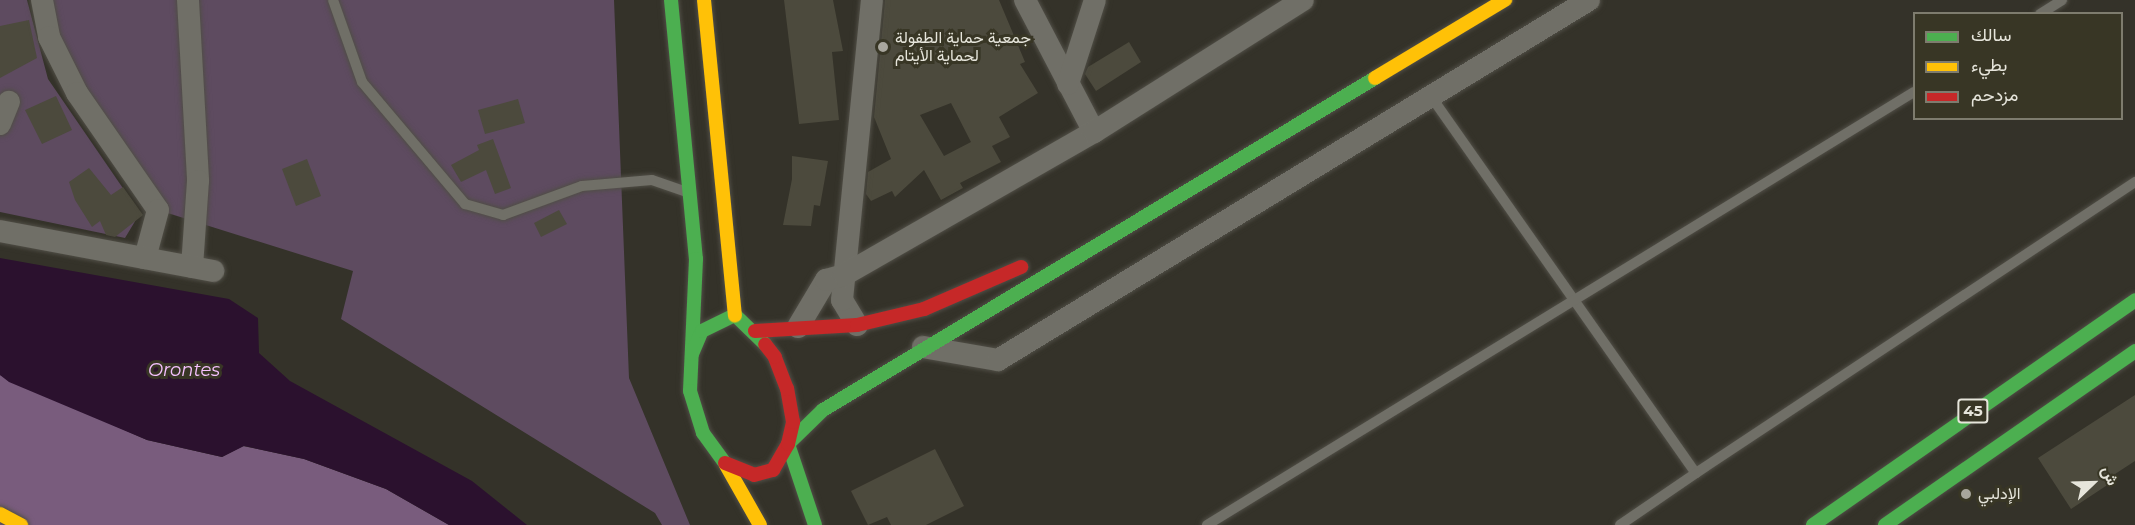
<!DOCTYPE html>
<meta charset="utf-8">
<style>
body{margin:0}
#map{position:relative;width:2135px;height:525px;overflow:hidden;background:#343229;font-family:Montserrat,Vazirmatn,sans-serif}
div>[style]{position:absolute}
.green>*{inset:0;background:#5e4b60}
.forest>*{inset:0;background:#795c7d}
.water>*{inset:0;background:#2b112e}
.building>*{inset:0;background:#4c4a3d}
.roads{filter:drop-shadow(0 0 2px #504e46) drop-shadow(0 0 2px #504e46)}
.lane>*{height:10px;margin:-5px;padding:0 5px;transform-origin:5px;border-radius:5px;background:#706f67}
.street>*{height:22px;margin:-11px;padding:0 11px;transform-origin:11px;border-radius:11px;background:#706f67}
.fast>*{height:14px;margin:-7px;padding:0 7px;transform-origin:7px;border-radius:7px;background:#4caf50}
.slow>*{height:14px;margin:-7px;padding:0 7px;transform-origin:7px;border-radius:7px;background:#ffc107}
.jam>*{height:14px;margin:-7px;padding:0 7px;transform-origin:7px;border-radius:7px;background:#c62828}
.dots>*{width:16px;height:16px;translate:-50% -50%;box-sizing:border-box;border:3px solid #383625;border-radius:50%}
span{translate:-50% -50%;white-space:nowrap;text-align:center;line-height:1.15;-webkit-text-stroke:6px #383625;paint-order:stroke}
.shield-label span{padding:2px 4px;background:#383625;border:2px solid;border-radius:4px;-webkit-text-stroke-width:0}
.shield-label{font-size:15px;color:#e6e5db;font-weight:700}
.poi-label{font-size:16px;color:#e6e5db}
.left{translate:0 -50%;text-align:left}
.water-label{font-size:18px;color:#f5c0fe;font-style:italic}
.legend{position:absolute;left:1913px;top:12px;width:210px;height:108px;box-sizing:border-box;background:#383625;border:2px solid #7e7c6e;margin:0;padding:8px 10px;list-style:none;font-size:18px;color:#e6e5db}
.legend li{display:flex;align-items:center;gap:12px;height:30px}
.legend b{width:30px;border:2px solid #7e7c6e}
.north{position:absolute;left:2063px;top:453px;width:60px;height:60px;-webkit-text-stroke:4px #383625;paint-order:stroke;rotate:67deg;font-size:16px;font-weight:700;line-height:24px;text-align:center;color:#e6e5db}
.north::after{content:'';display:block;margin:auto;width:21px;height:27px;background:#e6e5db;clip-path:polygon(50% 0,100% 100%,50% 72%,0 100%)}
</style>
<div id="map">
<div class="green">
<i style="clip-path:polygon(0 0,27px 0,48px 79px,140px 213px,125px 238px,0 212px)"></i>
<i style="clip-path:polygon(42px 0,614px 0,629px 378px,690px 525px,662px 525px,655px 513px,341px 319px,353px 271px,158px 210px,49px 37px)"></i>
</div>
<div class="forest">
<i style="clip-path:polygon(0 375px,147px 440px,222px 457px,243px 446px,304px 459px,386px 489px,449px 525px,0 525px)"></i>
</div>
<div class="water">
<i style="clip-path:polygon(0 258px,229px 299px,258px 318px,259px 353px,290px 381px,472px 481px,527px 525px,449px 525px,386px 489px,304px 459px,244px 446px,222px 457px,147px 440px,9px 382px,0 375px)"></i>
</div>
<div class="building">
<i style="clip-path:polygon(784px 0,833px 0,843px 51px,832px 52px,839px 120px,799px 124px)"></i>
<i style="clip-path:polygon(evenodd,885px 0,999px 0,1025px 62px,1020px 64px,1038px 93px,999px 117px,1010px 137px,992px 146px,1001px 162px,960px 183px,963px 188px,941px 200px,924px 170px,895px 197px,892px 191px,871px 201px,866px 194px,868px 172px,891px 159px,874px 117px,885px 0,951px 103px,971px 142px,944px 156px,920px 115px,951px 103px)"></i>
<i style="clip-path:polygon(29px 20px,37px 58px,0 78px,0 26px)"></i>
<i style="clip-path:polygon(1129px 42px,1141px 62px,1096px 91px,1085px 74px,1088px 67px)"></i>
<i style="clip-path:polygon(56px 96px,72px 130px,42px 144px,25px 110px)"></i>
<i style="clip-path:polygon(518px 99px,525px 123px,485px 134px,478px 110px)"></i>
<i style="clip-path:polygon(493px 139px,511px 188px,495px 194px,486px 170px,461px 182px,451px 165px,479px 150px,477px 145px)"></i>
<i style="clip-path:polygon(792px 156px,828px 161px,820px 206px,814px 205px,811px 226px,783px 225px,792px 179px)"></i>
<i style="clip-path:polygon(307px 159px,321px 196px,296px 206px,282px 169px)"></i>
<i style="clip-path:polygon(89px 168px,111px 195px,123px 187px,143px 215px,115px 237px,106px 235px,100px 221px,92px 227px,75px 200px,69px 182px)"></i>
<i style="clip-path:polygon(559px 210px,567px 224px,541px 237px,534px 223px)"></i>
<i style="clip-path:polygon(2135px 395px,2135px 461px,2115px 474px,2118px 478px,2071px 509px,2038px 458px)"></i>
<i style="clip-path:polygon(935px 449px,964px 506px,926px 525px,891px 525px,887px 517px,868px 525px,851px 491px)"></i>
</div>
<div class="roads">
<div class="lane">
<i style="left:333px;top:0;width:87px;rotate:70.5deg"></i>
<i style="left:362px;top:82px;width:160px;rotate:49.8deg"></i>
<i style="left:465px;top:204px;width:40px;rotate:16deg"></i>
<i style="left:503px;top:215px;width:84px;rotate:-20.2deg"></i>
<i style="left:582px;top:186px;width:70px;rotate:-4.9deg"></i>
<i style="left:652px;top:180px;width:36px;rotate:19deg"></i>
<i style="left:2040px;top:14px;width:26px;rotate:-32deg"></i>
<i style="left:1430px;top:95px;width:462px;rotate:54.9deg"></i>
<i style="left:1696px;top:473px;width:527px;rotate:-33.54deg"></i>
<i style="left:1207px;top:525px;width:829px;rotate:-31.49deg"></i>
<i style="left:1620px;top:525px;width:92px;rotate:-34.4deg"></i>
</div>
<div class="street">
<i style="left:42px;top:0;width:38px;rotate:79deg"></i>
<i style="left:49px;top:37px;width:63px;rotate:63.4deg"></i>
<i style="left:77px;top:93px;width:142px;rotate:55.3deg"></i>
<i style="left:158px;top:210px;width:50px;rotate:105.2deg"></i>
<i style="left:188px;top:0;width:181px;rotate:86.8deg"></i>
<i style="left:198px;top:181px;width:86px;rotate:94deg"></i>
<i style="left:1025px;top:0;width:149px;rotate:62.4deg"></i>
<i style="left:1068px;top:84px;width:88px;rotate:-72.2deg"></i>
<i style="left:0;top:124px;width:24px;rotate:-68deg"></i>
<i style="left:0;top:231px;width:217px;rotate:10.6deg"></i>
<i style="left:857px;top:325px;width:29px;rotate:-121deg"></i>
<i style="left:842px;top:300px;width:301px;rotate:-84.3deg"></i>
<i style="left:798px;top:327px;width:55px;rotate:-59.2deg"></i>
<i style="left:826px;top:280px;width:19px;rotate:-16deg"></i>
<i style="left:844px;top:275px;width:288px;rotate:-29.8deg"></i>
<i style="left:1094px;top:132px;width:247px;rotate:-32.3deg"></i>
<i style="left:923px;top:347px;width:76px;rotate:9.8deg"></i>
<i style="left:998px;top:360px;width:692px;rotate:-31.35deg"></i>
</div>
<div class="fast">
<i style="left:671px;top:0;width:260px;rotate:84.5deg"></i>
<i style="left:696px;top:259px;width:132px;rotate:92.6deg"></i>
<i style="left:690px;top:391px;width:44px;rotate:72.8deg"></i>
<i style="left:703px;top:433px;width:37px;rotate:54deg"></i>
<i style="left:692px;top:354px;width:25px;rotate:-67deg"></i>
<i style="left:702px;top:331px;width:37px;rotate:-26deg"></i>
<i style="left:735px;top:315px;width:42px;rotate:44deg"></i>
<i style="left:815px;top:525px;width:85px;rotate:-108.4deg"></i>
<i style="left:788px;top:444px;width:49px;rotate:-44.2deg"></i>
<i style="left:823px;top:410px;width:644px;rotate:-31.02deg"></i>
<i style="left:1813px;top:525px;width:393px;rotate:-34.9deg"></i>
<i style="left:1885px;top:525px;width:305px;rotate:-34.8deg"></i>
</div>
<div class="slow">
<i style="left:704px;top:0;width:317px;rotate:84.4deg"></i>
<i style="left:1375px;top:78px;width:152px;rotate:-31deg"></i>
<i style="left:726px;top:465px;width:69px;rotate:60.5deg"></i>
<i style="left:0;top:514px;width:24px;rotate:28deg"></i>
</div>
<div class="jam">
<i style="left:755px;top:331px;width:102px;rotate:-3.4deg"></i>
<i style="left:857px;top:325px;width:69px;rotate:-13.4deg"></i>
<i style="left:924px;top:309px;width:106px;rotate:-23.4deg"></i>
<i style="left:725px;top:463px;width:31px;rotate:22deg"></i>
<i style="left:754px;top:475px;width:20px;rotate:-15deg"></i>
<i style="left:773px;top:470px;width:30px;rotate:-60deg"></i>
<i style="left:788px;top:444px;width:23px;rotate:-77deg"></i>
<i style="left:793px;top:422px;width:34px;rotate:-100deg"></i>
<i style="left:787px;top:389px;width:34px;rotate:-111deg"></i>
<i style="left:775px;top:357px;width:16px;rotate:-128deg"></i>
</div>
</div>
<div class="dots">
<i style="left:883px;top:47px;background:#a8a69d"></i>
<i style="left:1966px;top:494px;background:#a8a69d"></i>
</div>
<div class="shield-label">
<span style="left:1973px;top:411px">45</span>
</div>
<div class="poi-label">
<span class="left" style="left:895px;top:47px">جمعية حماية الطفولة<br>لحماية الأيتام</span>
<span class="left" style="left:1978px;top:494px">الإدلبي</span>
</div>
<div class="water-label">
<span style="left:184px;top:370px">Orontes</span>
</div>
<ul class="legend">
<li><b style="height:8px;background:#4caf50"></b>سالك</li>
<li><b style="height:8px;background:#ffc107"></b>بطيء</li>
<li><b style="height:8px;background:#c62828"></b>مزدحم</li>
</ul>
<div class="north">ش</div>
</div>
